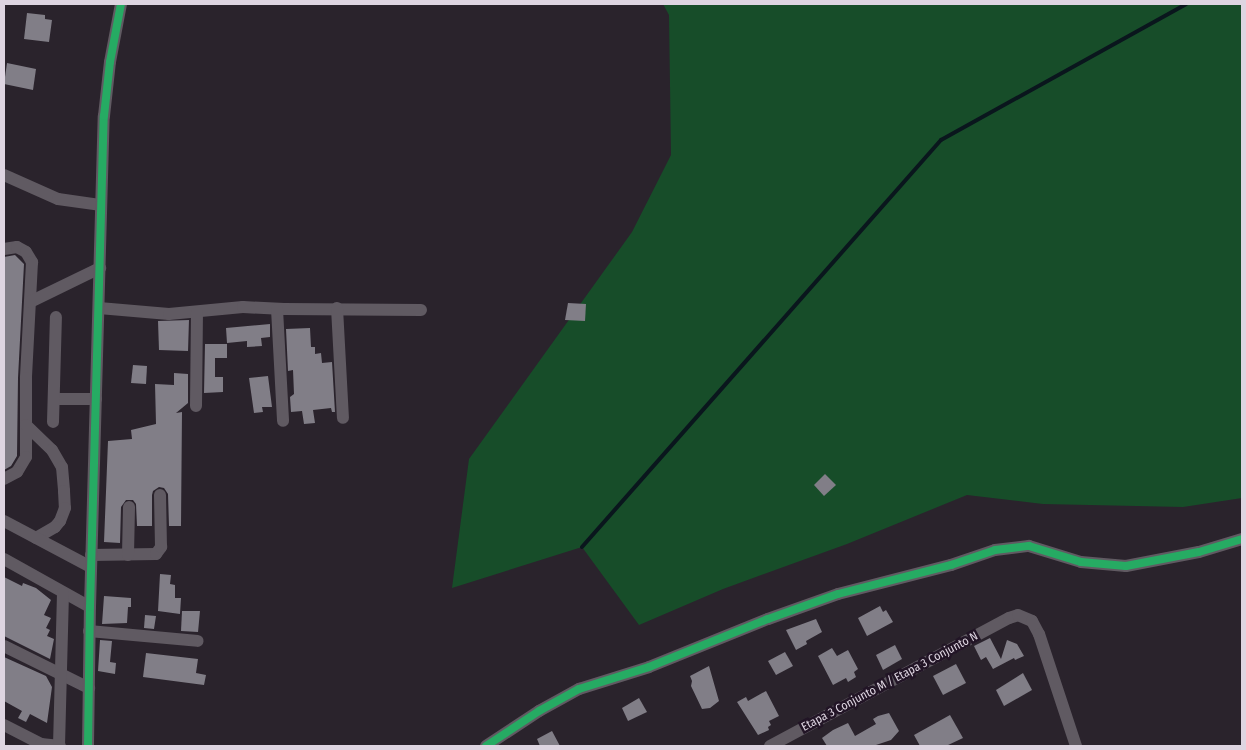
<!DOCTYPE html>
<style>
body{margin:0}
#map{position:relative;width:1246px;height:750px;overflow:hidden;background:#2a232c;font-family:"Fira Sans Condensed",sans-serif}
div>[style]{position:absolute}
.green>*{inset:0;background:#174d29}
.stream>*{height:4px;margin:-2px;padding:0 2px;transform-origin:2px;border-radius:2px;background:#0a161d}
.building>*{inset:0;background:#817e87}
.minor>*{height:12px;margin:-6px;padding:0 6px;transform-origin:6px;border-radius:6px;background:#605a62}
.cycleway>*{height:8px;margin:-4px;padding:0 4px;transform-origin:4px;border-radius:4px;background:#26ab63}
span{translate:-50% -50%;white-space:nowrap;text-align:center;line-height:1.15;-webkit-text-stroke:5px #221526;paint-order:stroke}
.street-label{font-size:12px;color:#ded5e1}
.frame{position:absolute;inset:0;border:5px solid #ded5e1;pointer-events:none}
</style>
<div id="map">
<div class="green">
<i style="clip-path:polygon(663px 4px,1242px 4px,1242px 498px,1183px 507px,1043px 504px,967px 495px,847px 544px,723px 589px,639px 625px,582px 547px,452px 588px,469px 459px,632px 232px,671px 155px,669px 15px)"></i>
</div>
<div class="stream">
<i style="left:582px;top:547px;width:543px;rotate:-48.59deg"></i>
<i style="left:941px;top:140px;width:280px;rotate:-29deg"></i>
</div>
<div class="building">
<i style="clip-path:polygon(27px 13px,45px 15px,45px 19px,52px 20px,49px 42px,24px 39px)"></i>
<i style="clip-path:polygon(7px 63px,36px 69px,33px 90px,4px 84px)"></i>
<i style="clip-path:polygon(15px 255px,24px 264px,18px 378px,17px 456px,11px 466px,4px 470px,4px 257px)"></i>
<i style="clip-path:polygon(568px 303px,586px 304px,585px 321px,565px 320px)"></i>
<i style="clip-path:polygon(189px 320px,188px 351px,159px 350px,158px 321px)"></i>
<i style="clip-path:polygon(270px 324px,270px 337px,261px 338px,262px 346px,247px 347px,247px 341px,227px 343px,226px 328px)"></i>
<i style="clip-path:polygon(310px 328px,311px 347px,315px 347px,315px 354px,321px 353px,322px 363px,332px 362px,335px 412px,332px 412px,331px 408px,313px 410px,315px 423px,304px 424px,302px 411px,291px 412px,290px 397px,294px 394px,293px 370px,288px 371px,286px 329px)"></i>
<i style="clip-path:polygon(205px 344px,227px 344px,227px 358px,215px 358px,215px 377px,223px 377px,223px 392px,204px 393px)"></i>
<i style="clip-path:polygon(133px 365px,147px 366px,146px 384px,131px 383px)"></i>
<i style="clip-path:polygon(174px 373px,188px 374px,188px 403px,176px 413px,182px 412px,181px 526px,169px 526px,168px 494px,164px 488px,159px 487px,153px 491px,152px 495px,152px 526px,137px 526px,136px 504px,133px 500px,126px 500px,121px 507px,120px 543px,104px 542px,108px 441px,132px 439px,131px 430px,156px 424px,155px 384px,174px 385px)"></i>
<i style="clip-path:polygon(268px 376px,272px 407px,262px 407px,263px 412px,254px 413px,249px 378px)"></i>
<i style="clip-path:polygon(825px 474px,836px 485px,824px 496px,814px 485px)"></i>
<i style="clip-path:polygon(160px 574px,171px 575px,170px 584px,175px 585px,175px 598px,181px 598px,180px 614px,158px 611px)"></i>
<i style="clip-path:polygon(4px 577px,22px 586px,23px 583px,36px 588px,51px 600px,44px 615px,51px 618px,46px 628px,50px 630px,47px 636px,54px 639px,50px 659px,4px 636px)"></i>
<i style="clip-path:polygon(104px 596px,131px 598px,131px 607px,128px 607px,127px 623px,102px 624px)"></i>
<i style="clip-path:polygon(880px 606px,883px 612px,886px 610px,893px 622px,867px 636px,858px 618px)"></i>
<i style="clip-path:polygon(182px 611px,200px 611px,198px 632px,181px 631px)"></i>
<i style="clip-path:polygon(145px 615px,156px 616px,154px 629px,144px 628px)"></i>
<i style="clip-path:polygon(816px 619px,822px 632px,806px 641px,807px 644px,796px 650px,786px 630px)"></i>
<i style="clip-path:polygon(990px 638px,1001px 659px,1007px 640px,1017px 644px,1024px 656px,1015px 660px,1014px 658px,993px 669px,986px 657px,981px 660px,974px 646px)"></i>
<i style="clip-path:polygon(100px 640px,112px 641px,110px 662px,116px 663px,115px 674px,98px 671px)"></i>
<i style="clip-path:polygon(895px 645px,902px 659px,883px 670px,876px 655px)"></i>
<i style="clip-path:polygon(832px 648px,837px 656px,848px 650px,858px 669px,854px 672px,856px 677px,848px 682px,846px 678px,833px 685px,818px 656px)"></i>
<i style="clip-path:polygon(785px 652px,793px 666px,776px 675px,768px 661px)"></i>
<i style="clip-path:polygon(146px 653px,198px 659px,196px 673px,206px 675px,204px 685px,143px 677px)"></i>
<i style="clip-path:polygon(4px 657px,46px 676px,52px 687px,47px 723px,30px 714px,26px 722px,18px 718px,22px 711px,4px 701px)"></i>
<i style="clip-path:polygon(956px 664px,966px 683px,943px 695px,933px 676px)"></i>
<i style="clip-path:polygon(709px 666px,719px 701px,710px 708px,702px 709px,691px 686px,692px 681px,690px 676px)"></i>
<i style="clip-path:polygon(1023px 673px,1032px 690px,1004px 706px,996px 690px)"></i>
<i style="clip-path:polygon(766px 691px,779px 716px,769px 721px,771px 725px,768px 727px,769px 730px,758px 735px,737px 702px,746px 697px,748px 701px)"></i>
<i style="clip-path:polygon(639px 698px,647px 712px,628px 721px,622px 708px)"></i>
<i style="clip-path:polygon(889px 713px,899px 731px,891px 740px,873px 746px,827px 746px,822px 738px,833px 730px,848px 723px,855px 736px,876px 724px,873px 719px,878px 716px)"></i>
<i style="clip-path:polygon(950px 715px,963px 738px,946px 746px,920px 746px,914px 735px)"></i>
<i style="clip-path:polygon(552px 731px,560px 746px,540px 746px,537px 739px)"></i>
</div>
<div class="minor">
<i style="left:4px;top:175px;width:59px;rotate:24deg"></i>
<i style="left:58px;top:199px;width:42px;rotate:8.1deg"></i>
<i style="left:4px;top:249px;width:13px;rotate:-9deg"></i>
<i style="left:17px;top:247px;width:10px;rotate:29deg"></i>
<i style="left:26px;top:252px;width:12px;rotate:59deg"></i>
<i style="left:32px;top:262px;width:116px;rotate:93deg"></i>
<i style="left:26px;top:378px;width:79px;rotate:90deg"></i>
<i style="left:26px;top:457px;width:17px;rotate:121deg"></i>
<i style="left:17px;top:472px;width:15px;rotate:152deg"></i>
<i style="left:30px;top:302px;width:78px;rotate:-25.9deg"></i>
<i style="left:99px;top:308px;width:70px;rotate:4.9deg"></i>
<i style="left:169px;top:314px;width:74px;rotate:-5.4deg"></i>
<i style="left:243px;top:307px;width:41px;rotate:2.8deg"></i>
<i style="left:284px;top:309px;width:137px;rotate:0.4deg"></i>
<i style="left:337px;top:308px;width:110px;rotate:86.9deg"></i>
<i style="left:277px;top:309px;width:112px;rotate:86.9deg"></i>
<i style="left:54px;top:399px;width:42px"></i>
<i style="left:196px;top:406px;width:93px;rotate:-89.4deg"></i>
<i style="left:53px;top:422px;width:105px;rotate:-88.4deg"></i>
<i style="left:26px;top:425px;width:36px;rotate:44deg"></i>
<i style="left:52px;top:450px;width:20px;rotate:60deg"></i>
<i style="left:62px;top:467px;width:24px;rotate:85deg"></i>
<i style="left:64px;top:491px;width:17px;rotate:87deg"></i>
<i style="left:65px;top:508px;width:14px;rotate:111deg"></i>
<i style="left:60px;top:521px;width:8px;rotate:130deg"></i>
<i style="left:55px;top:527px;width:22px;rotate:150deg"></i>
<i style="left:4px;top:521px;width:98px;rotate:27.9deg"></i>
<i style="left:91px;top:555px;width:65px;rotate:-0.9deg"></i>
<i style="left:156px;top:554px;width:9px;rotate:-54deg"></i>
<i style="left:161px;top:547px;width:52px;rotate:-91.1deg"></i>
<i style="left:128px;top:555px;width:48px;rotate:-88.8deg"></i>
<i style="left:4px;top:559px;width:98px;rotate:29.2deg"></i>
<i style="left:89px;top:631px;width:109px;rotate:5.2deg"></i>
<i style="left:4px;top:646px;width:95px;rotate:26.3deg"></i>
<i style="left:4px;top:725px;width:42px;rotate:27.2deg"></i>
<i style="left:41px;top:744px;width:19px;rotate:6deg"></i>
<i style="left:59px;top:746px;width:153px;rotate:-88.5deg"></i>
<i style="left:88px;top:746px;width:139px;rotate:-89.2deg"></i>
<i style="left:90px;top:607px;width:491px;rotate:-88.4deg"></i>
<i style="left:104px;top:116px;width:54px;rotate:-83.7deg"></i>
<i style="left:110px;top:62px;width:59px;rotate:-79.3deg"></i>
<i style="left:486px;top:746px;width:64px;rotate:-33.4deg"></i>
<i style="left:539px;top:711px;width:46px;rotate:-28.8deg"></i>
<i style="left:579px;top:689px;width:73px;rotate:-17.4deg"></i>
<i style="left:649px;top:667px;width:128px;rotate:-22deg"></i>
<i style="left:768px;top:619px;width:74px;rotate:-19.7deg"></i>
<i style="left:838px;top:594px;width:117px;rotate:-14.4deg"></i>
<i style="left:951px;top:565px;width:46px;rotate:-18.8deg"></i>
<i style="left:995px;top:550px;width:34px;rotate:-7deg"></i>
<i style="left:1029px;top:546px;width:54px;rotate:17.1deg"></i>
<i style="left:1081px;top:562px;width:45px;rotate:5.1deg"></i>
<i style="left:1126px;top:566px;width:74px;rotate:-10.9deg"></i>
<i style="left:1199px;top:552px;width:45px;rotate:-16.8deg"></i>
<i style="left:770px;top:746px;width:271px;rotate:-28.2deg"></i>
<i style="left:1009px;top:618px;width:9px;rotate:-18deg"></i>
<i style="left:1018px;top:615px;width:15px;rotate:23deg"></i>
<i style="left:1032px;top:621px;width:15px;rotate:62deg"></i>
<i style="left:1039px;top:634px;width:118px;rotate:71.7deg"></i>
</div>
<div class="cycleway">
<i style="left:88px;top:746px;width:139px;rotate:-89.2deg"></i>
<i style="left:90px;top:607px;width:491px;rotate:-88.4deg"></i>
<i style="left:104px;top:116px;width:54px;rotate:-83.7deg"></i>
<i style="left:110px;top:62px;width:59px;rotate:-79.3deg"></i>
<i style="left:486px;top:746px;width:64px;rotate:-33.4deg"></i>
<i style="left:539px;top:711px;width:46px;rotate:-28.8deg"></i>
<i style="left:579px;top:689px;width:73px;rotate:-17.4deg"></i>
<i style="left:649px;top:667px;width:128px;rotate:-22deg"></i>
<i style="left:768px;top:619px;width:74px;rotate:-19.7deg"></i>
<i style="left:838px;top:594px;width:117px;rotate:-14.4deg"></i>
<i style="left:951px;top:565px;width:46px;rotate:-18.8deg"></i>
<i style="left:995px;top:550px;width:34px;rotate:-7deg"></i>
<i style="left:1029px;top:546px;width:54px;rotate:17.1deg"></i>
<i style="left:1081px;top:562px;width:45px;rotate:5.1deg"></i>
<i style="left:1126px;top:566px;width:74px;rotate:-10.9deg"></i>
<i style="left:1199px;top:552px;width:45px;rotate:-16.8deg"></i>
</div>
<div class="street-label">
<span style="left:890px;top:682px;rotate:-28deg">Etapa 3 Conjunto M / Etapa 3 Conjunto N</span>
</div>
<div class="frame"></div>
</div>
